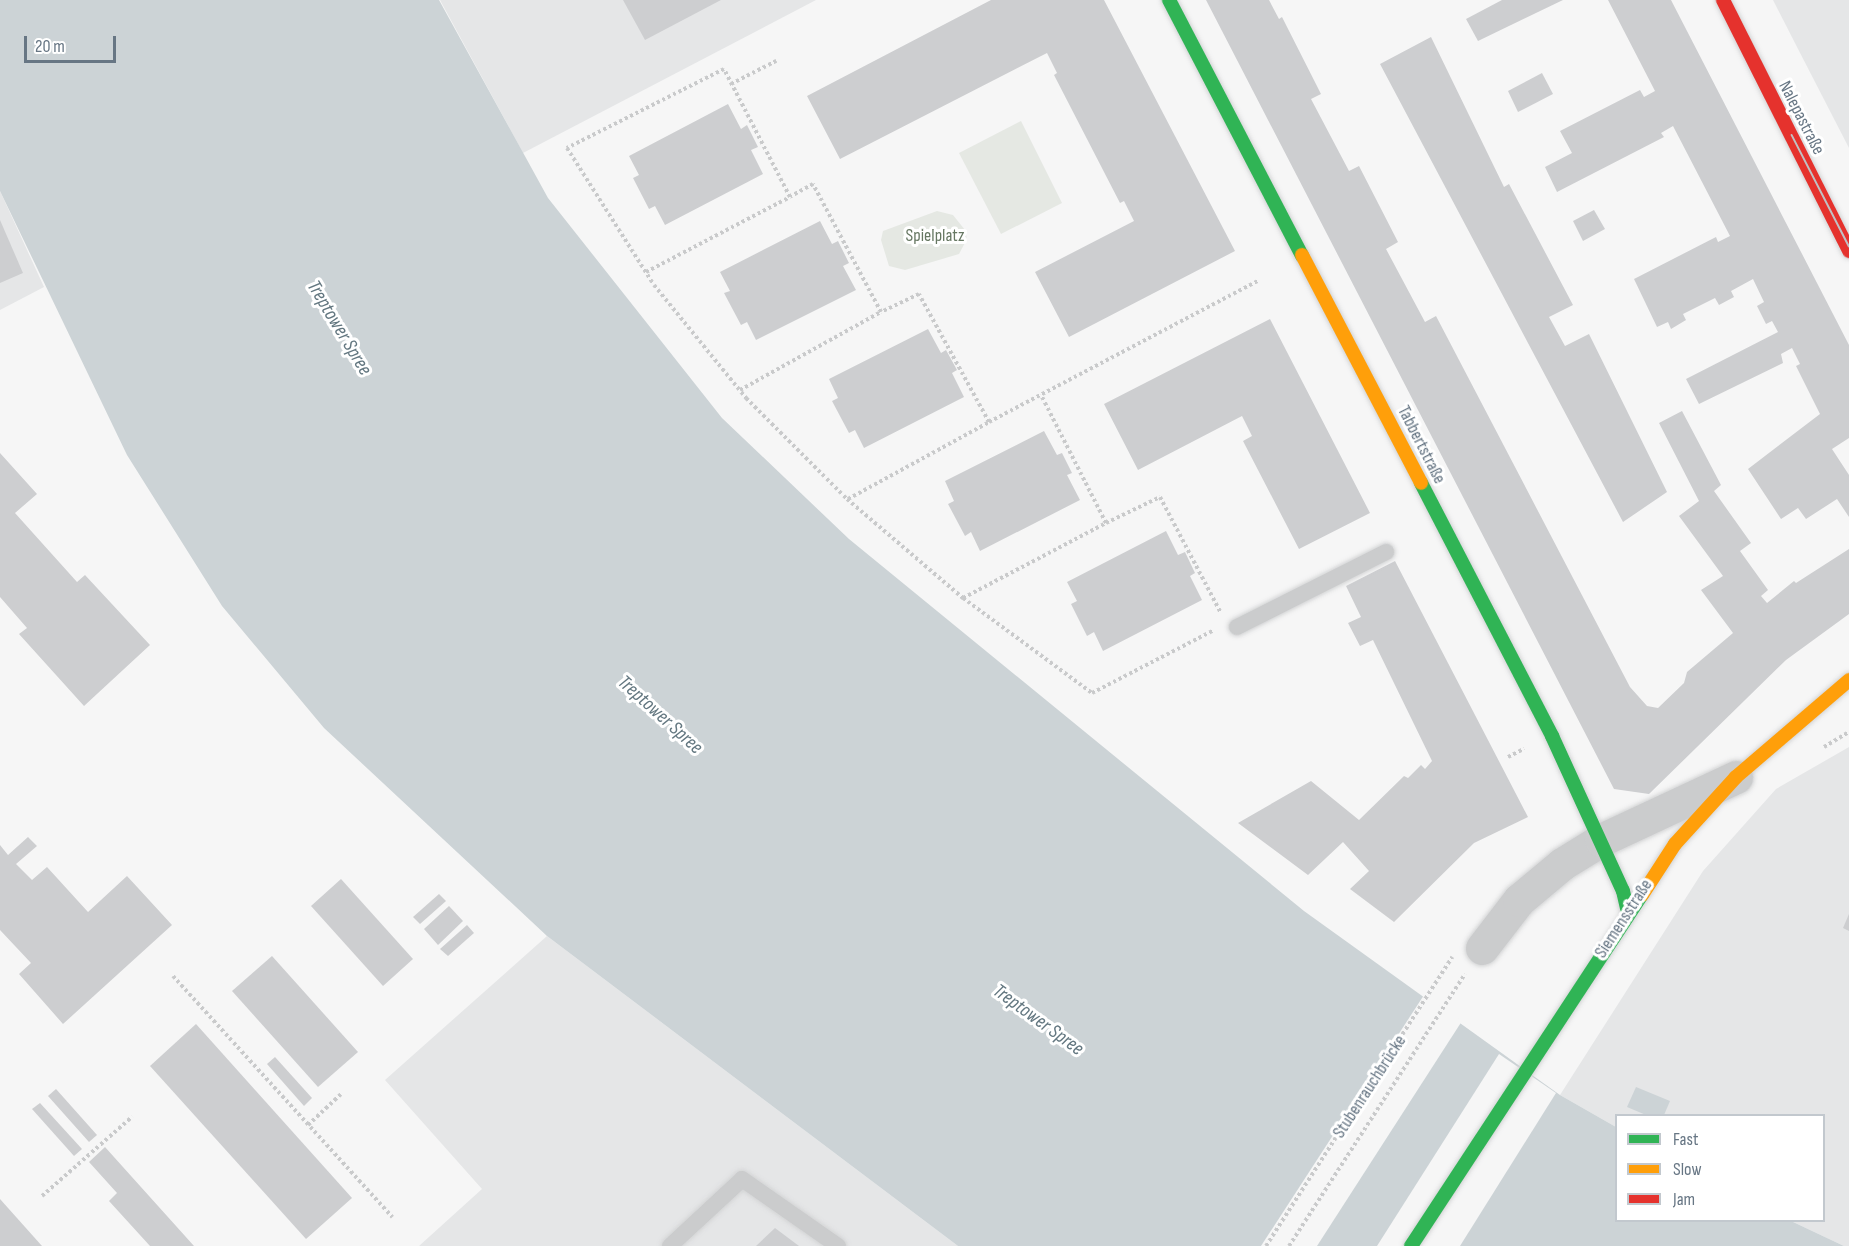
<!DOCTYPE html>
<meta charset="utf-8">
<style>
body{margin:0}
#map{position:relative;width:1849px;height:1246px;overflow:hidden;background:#f6f6f6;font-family:"Sofia Sans Condensed",sans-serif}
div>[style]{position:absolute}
.built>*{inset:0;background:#e5e6e7}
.green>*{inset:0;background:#e5e8e3}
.water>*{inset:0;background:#ccd3d6}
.pier>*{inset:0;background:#f6f6f6}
.building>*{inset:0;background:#cdced0}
.path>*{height:4px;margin-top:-2px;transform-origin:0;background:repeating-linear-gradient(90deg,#c9cacb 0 3px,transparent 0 6px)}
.roads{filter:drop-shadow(0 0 2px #d3d4d5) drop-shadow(0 0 2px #d3d4d5)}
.lane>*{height:16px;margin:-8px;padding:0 8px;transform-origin:8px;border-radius:8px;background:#cbcccd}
.street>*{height:33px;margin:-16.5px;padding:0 16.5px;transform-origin:16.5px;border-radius:16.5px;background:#cbcccd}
.fast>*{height:14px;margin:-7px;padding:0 7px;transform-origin:7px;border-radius:7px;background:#30b455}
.slow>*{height:14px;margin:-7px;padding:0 7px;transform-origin:7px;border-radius:7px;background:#ff9f0a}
.jam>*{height:14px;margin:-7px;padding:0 7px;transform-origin:7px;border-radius:7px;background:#e5322d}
.tram>*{height:1.5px;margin:-0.75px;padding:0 0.75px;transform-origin:0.75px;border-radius:0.75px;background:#c0c1c3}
span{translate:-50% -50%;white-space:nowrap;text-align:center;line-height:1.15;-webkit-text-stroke:6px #fff;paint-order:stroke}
.street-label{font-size:18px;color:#677684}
.park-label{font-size:18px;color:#667762}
.water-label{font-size:20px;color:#637780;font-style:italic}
.legend{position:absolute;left:1615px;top:1114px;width:210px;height:108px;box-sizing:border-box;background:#fff;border:2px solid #c2c8ce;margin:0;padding:8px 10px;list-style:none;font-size:18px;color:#677684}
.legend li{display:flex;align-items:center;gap:12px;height:30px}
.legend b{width:30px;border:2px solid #c2c8ce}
.scale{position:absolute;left:24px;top:36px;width:92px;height:27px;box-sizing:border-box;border:3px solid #677684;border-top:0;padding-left:8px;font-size:18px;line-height:21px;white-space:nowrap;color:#677684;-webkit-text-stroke:4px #fff;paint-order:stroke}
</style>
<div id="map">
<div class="built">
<i style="clip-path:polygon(440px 0,816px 0,523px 153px)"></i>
<i style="clip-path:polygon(1773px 0,1849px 0,1849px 148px,1797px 47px)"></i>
<i style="clip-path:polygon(0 191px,44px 287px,0 310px)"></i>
<i style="clip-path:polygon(1849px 747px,1849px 1246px,1844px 1246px,1791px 1221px,1824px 1220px,1824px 1116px,1616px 1116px,1616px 1127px,1560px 1095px,1703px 871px,1776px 789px)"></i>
<i style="clip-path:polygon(547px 936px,958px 1246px,419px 1246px,482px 1189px,385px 1080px)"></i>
</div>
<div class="green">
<i style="clip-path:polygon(1021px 121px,1062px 203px,1001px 234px,959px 153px)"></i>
<i style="clip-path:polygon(937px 211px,953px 215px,965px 230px,967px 239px,959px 254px,905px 270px,889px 266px,881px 240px,883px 231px)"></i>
</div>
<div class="water">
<i style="clip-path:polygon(0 0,439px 0,548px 198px,722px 418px,849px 539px,1304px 911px,1560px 1095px,1616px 1127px,1616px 1220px,1791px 1221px,1844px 1246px,958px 1246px,547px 936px,324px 728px,222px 606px,127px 455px,0 191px)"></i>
<i style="clip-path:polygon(1636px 1087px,1670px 1101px,1664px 1115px,1646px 1115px,1627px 1107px)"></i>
</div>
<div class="pier">
<i style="clip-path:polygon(1424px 995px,1462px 1021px,1317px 1246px,1261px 1246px)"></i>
<i style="clip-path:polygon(1499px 1054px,1556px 1093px,1460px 1246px,1377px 1246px)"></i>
</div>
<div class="building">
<i style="clip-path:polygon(623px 0,721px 0,645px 40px)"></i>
<i style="clip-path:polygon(991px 0,1104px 0,1235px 251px,1069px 337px,1035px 272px,1134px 221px,1124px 201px,1120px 203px,1054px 75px,1057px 73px,1047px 53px,840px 159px,807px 96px)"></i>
<i style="clip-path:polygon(1206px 0,1269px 0,1279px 19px,1282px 17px,1321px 94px,1311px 99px,1349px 171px,1359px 166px,1398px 242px,1386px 249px,1425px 322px,1436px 316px,1630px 687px,1647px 706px,1658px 708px,1684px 683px,1687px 672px,1733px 633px,1701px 590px,1723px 576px,1679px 516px,1699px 501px,1659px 423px,1682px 411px,1721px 485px,1714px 491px,1751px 543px,1740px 551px,1768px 590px,1761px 596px,1767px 603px,1794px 581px,1796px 583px,1849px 549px,1849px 614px,1786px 660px,1649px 794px,1614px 789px)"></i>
<i style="clip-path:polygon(1502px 0,1563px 0,1478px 41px,1466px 19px)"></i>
<i style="clip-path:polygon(1608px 0,1671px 0,1849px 345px,1849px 438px,1832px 449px,1849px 475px,1849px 517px,1837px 499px,1806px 519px,1798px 508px,1781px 519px,1748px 469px,1820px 414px,1796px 366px,1800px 364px,1792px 348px,1781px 354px,1783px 363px,1699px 404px,1686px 379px,1778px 332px,1772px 321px,1766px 324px,1757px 306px,1764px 302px,1753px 279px,1731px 291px,1734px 297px,1719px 305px,1715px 298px,1683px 314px,1686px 320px,1671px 329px,1668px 322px,1657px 327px,1634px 279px,1716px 237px,1718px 242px,1730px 236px,1673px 126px,1661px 133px,1664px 137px,1557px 192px,1545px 167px,1572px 153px,1560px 131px,1640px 90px,1644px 97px,1655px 91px)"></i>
<i style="clip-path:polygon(1431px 37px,1504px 187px,1509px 184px,1573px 305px,1549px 317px,1565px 346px,1589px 334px,1667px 492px,1623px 522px,1380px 64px)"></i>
<i style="clip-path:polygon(1542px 73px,1553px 94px,1518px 112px,1508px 91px)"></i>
<i style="clip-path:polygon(728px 104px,741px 129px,747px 125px,758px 147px,751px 150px,763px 174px,665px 225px,655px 206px,649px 209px,633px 178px,639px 175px,629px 156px)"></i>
<i style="clip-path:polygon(1594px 210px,1605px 229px,1583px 241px,1573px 221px)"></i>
<i style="clip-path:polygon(0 220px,23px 273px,0 283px)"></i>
<i style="clip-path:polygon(820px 221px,832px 244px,838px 241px,849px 263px,843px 266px,856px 290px,756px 340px,747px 322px,741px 325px,724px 293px,730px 291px,720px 272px)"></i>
<i style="clip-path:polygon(1270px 319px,1370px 513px,1299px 549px,1243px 441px,1252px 436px,1242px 416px,1138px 470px,1104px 404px)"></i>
<i style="clip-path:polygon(928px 329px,941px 353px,946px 350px,957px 370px,952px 373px,964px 397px,864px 448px,855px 430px,849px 433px,832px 401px,838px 398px,829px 379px)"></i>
<i style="clip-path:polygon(1044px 431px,1057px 455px,1062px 453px,1072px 473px,1067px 475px,1080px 500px,980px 551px,971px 532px,965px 536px,948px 504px,954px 501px,945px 481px)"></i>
<i style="clip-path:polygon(0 453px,37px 494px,15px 513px,77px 582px,85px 575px,150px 645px,84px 706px,19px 634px,27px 628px,0 597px)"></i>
<i style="clip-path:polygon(1166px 531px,1178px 555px,1185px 552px,1195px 573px,1190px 576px,1202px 600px,1103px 651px,1094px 632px,1087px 636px,1071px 604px,1077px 601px,1067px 582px)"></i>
<i style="clip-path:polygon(1395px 561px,1528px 817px,1474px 843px,1394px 922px,1350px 889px,1369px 871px,1343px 842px,1308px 875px,1238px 823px,1311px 781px,1359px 820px,1404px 776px,1408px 778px,1421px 765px,1425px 769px,1432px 761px,1373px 640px,1360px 646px,1348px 623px,1361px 617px,1346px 586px)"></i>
<i style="clip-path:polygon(28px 837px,37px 846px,16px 864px,32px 880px,47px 867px,88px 912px,127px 876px,172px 925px,63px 1024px,19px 974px,31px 963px,0 930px,0 845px,8px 855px)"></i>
<i style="clip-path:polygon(341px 879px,413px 959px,383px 986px,311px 906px)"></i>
<i style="clip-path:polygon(439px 894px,446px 901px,420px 924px,413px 917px)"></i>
<i style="clip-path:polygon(449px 906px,463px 921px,438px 945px,424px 929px)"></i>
<i style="clip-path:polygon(1849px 914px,1849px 931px,1843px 928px)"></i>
<i style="clip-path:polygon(467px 925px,474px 933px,448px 956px,440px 949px)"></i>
<i style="clip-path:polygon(272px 956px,358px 1052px,318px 1087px,232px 991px)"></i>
<i style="clip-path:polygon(196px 1024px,352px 1198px,306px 1239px,150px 1066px)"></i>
<i style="clip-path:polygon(275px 1057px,312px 1098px,304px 1106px,267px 1064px)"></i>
<i style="clip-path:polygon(56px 1089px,97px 1135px,89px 1142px,48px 1096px)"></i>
<i style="clip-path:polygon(40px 1103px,82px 1149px,74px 1156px,32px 1109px)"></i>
<i style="clip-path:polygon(105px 1147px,194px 1246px,150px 1246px,109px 1201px,117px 1193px,89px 1162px)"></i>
<i style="clip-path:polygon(0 1199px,42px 1246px,0 1246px)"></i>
<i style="clip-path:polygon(775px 1228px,799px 1246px,756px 1246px)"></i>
</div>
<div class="path">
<i style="left:731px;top:84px;width:51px;rotate:-27.1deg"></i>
<i style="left:646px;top:272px;width:162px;rotate:-27.5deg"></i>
<i style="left:790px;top:197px;width:144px;rotate:-117.3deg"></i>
<i style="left:724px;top:69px;width:176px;rotate:153.3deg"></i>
<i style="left:567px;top:148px;width:162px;rotate:57.6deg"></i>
<i style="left:654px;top:285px;width:146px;rotate:50.8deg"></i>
<i style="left:746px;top:398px;width:143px;rotate:45deg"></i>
<i style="left:847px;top:499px;width:153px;rotate:40.5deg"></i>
<i style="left:963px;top:598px;width:160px;rotate:36.4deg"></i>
<i style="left:1092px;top:693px;width:137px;rotate:-27.3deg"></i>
<i style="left:740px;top:390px;width:161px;rotate:-29deg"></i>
<i style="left:881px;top:312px;width:145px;rotate:-118deg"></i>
<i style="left:813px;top:184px;width:26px;rotate:151deg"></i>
<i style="left:989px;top:422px;width:305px;rotate:-27.7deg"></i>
<i style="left:848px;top:499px;width:161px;rotate:-28.6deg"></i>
<i style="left:989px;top:422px;width:146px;rotate:-118.7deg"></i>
<i style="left:919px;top:294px;width:42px;rotate:154.7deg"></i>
<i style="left:1106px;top:523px;width:60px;rotate:-25.7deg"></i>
<i style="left:1160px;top:497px;width:131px;rotate:62.3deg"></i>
<i style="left:963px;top:598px;width:161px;rotate:-27.7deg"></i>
<i style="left:1106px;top:523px;width:144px;rotate:-116.9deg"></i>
<i style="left:1824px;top:747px;width:29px;rotate:-31deg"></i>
<i style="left:1508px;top:757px;width:18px;rotate:-27deg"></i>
<i style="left:173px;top:976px;width:326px;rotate:47.7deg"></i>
<i style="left:308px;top:1125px;width:45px;rotate:-43.2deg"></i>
<i style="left:42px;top:1196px;width:120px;rotate:-41.3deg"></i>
<i style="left:1266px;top:1246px;width:344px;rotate:-57.2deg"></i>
<i style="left:1289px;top:1246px;width:324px;rotate:-57.1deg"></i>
</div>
<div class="roads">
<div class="lane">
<i style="left:1237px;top:627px;width:167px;rotate:-26.7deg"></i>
<i style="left:670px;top:1246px;width:98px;rotate:-42.9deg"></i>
<i style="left:742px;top:1179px;width:117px;rotate:34.9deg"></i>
</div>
<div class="street">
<i style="left:1482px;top:948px;width:61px;rotate:-52.4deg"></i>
<i style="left:1519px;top:900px;width:56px;rotate:-39.9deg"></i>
<i style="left:1562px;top:864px;width:46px;rotate:-31.6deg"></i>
<i style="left:1601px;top:840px;width:149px;rotate:-25deg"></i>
</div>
<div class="fast">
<i style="left:1169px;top:0;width:288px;rotate:62.5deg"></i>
<i style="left:1421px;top:483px;width:285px;rotate:62.6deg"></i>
<i style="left:1552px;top:736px;width:170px;rotate:65.4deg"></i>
<i style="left:1623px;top:891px;width:23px;rotate:77deg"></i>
<i style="left:1411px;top:1246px;width:420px;rotate:-56.7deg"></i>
</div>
<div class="slow">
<i style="left:1302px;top:255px;width:257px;rotate:62.4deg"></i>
<i style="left:1642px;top:895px;width:61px;rotate:-57.1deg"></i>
<i style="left:1675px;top:844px;width:91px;rotate:-47.7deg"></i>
<i style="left:1736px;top:777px;width:149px;rotate:-40.6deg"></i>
</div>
<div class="jam">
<i style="left:1723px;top:0;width:281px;rotate:63.3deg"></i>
</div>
</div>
<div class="tram">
<i style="left:1792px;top:135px;width:125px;rotate:62.8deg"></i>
</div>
<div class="street-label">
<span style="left:1801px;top:118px;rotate:63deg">Nalepastraße</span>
<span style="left:1421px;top:445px;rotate:63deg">Tabbertstraße</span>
<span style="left:1624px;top:919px;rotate:-57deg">Siemensstraße</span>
<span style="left:1370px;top:1087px;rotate:-57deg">Stubenrauchbrücke</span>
</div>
<div class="park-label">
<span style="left:935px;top:236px">Spielplatz</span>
</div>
<div class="water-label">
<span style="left:339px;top:328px;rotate:59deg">Treptower Spree</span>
<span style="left:660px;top:715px;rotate:42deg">Treptower Spree</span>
<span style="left:1038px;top:1020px;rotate:36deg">Treptower Spree</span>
</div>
<ul class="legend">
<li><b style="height:8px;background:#30b455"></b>Fast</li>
<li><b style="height:8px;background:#ff9f0a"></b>Slow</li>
<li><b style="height:8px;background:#e5322d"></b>Jam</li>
</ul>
<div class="scale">20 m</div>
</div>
